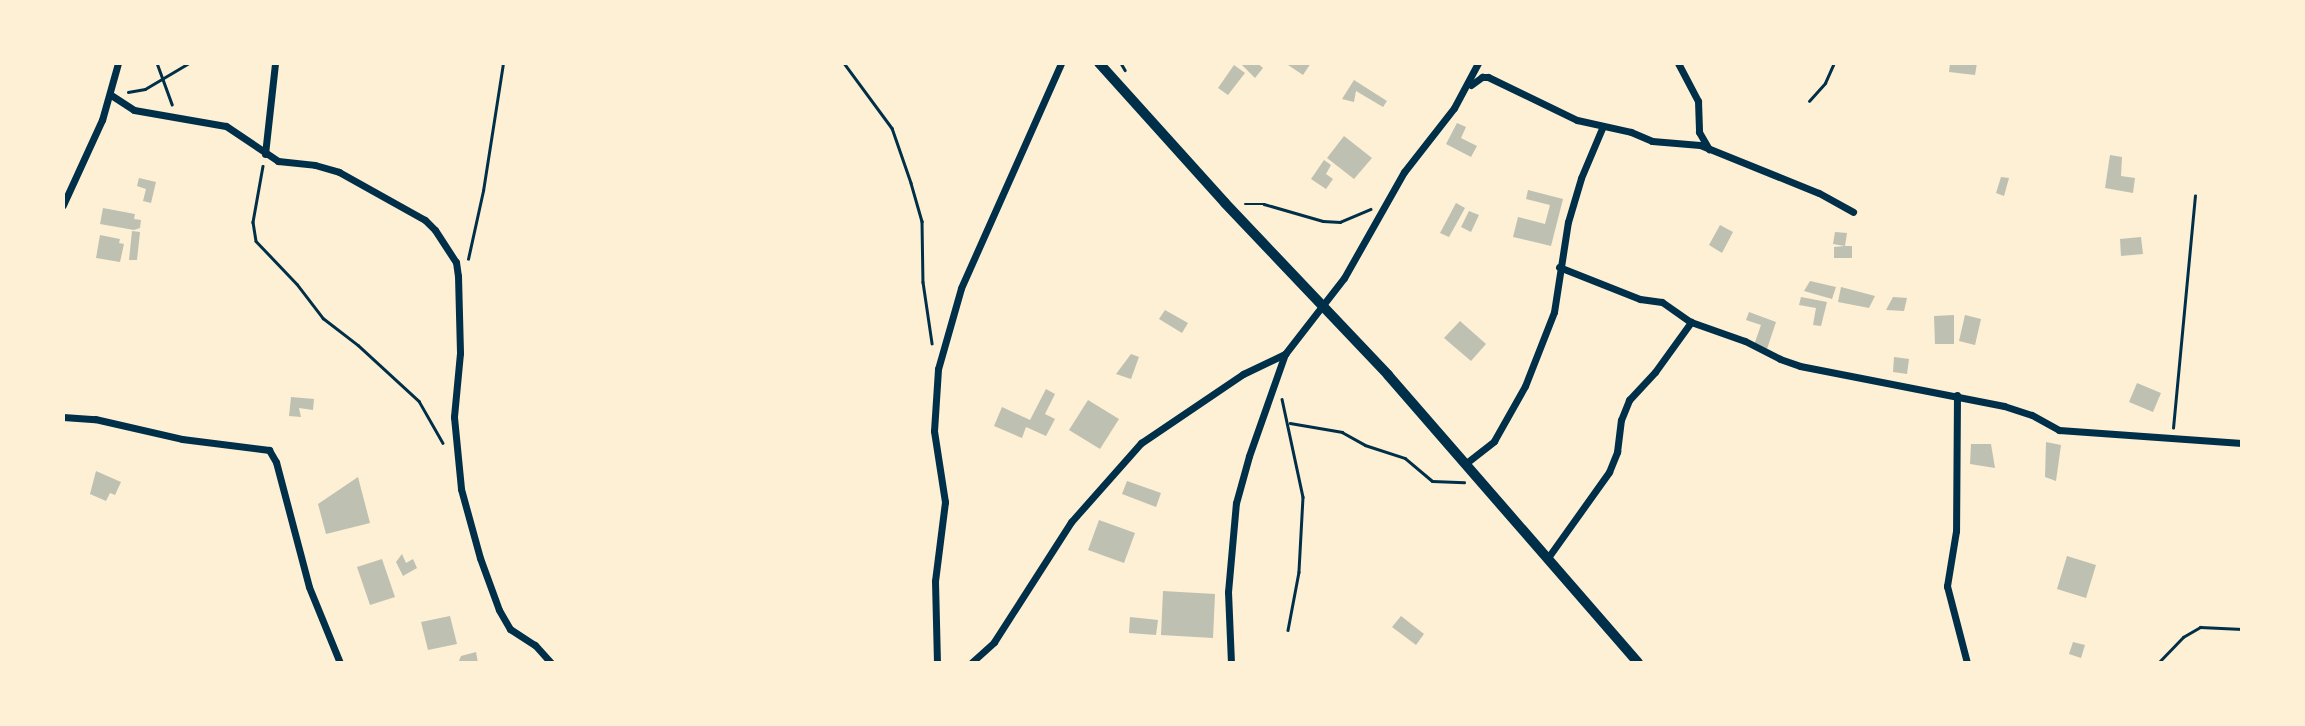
<!DOCTYPE html>
<style>
body{margin:0}
#map{position:relative;width:2305px;height:726px;overflow:hidden;background:#fdf0d5;font-family:"Titillium Web",sans-serif}
div>[style]{position:absolute}
.building>*{inset:0;background:#bec0b2}
.path>*{height:2.5px;margin:-1.25px;padding:0 1.25px;transform-origin:1.25px;border-radius:1.25px;background:#003049}
.minor>*{height:7px;margin:-3.5px;padding:0 3.5px;transform-origin:3.5px;border-radius:3.5px;background:#003049}
.secondary>*{height:10px;margin:-5px;padding:0 5px;transform-origin:5px;border-radius:5px;background:#003049}
span{translate:-50% -50%;white-space:nowrap;text-align:center;line-height:1.15;-webkit-text-stroke:5px #fdf0d5;paint-order:stroke}
.frame{position:absolute;inset:0;border:65px solid #fdf0d5;pointer-events:none}
</style>
<div id="map">
<div class="building">
<i style="clip-path:polygon(1240px 63px,1257px 63px,1263px 68px,1255px 78px)"></i>
<i style="clip-path:polygon(1285px 63px,1311px 63px,1303px 75px)"></i>
<i style="clip-path:polygon(1950px 63px,1977px 63px,1975px 75px,1949px 72px)"></i>
<i style="clip-path:polygon(1234px 65px,1245px 73px,1228px 95px,1218px 88px)"></i>
<i style="clip-path:polygon(1354px 80px,1387px 101px,1383px 107px,1356px 91px,1354px 102px,1342px 99px)"></i>
<i style="clip-path:polygon(1457px 123px,1466px 127px,1461px 138px,1477px 146px,1471px 157px,1446px 144px)"></i>
<i style="clip-path:polygon(1344px 136px,1372px 158px,1354px 179px,1327px 158px)"></i>
<i style="clip-path:polygon(2110px 155px,2122px 157px,2121px 176px,2135px 178px,2133px 193px,2105px 188px)"></i>
<i style="clip-path:polygon(1324px 160px,1331px 165px,1326px 174px,1333px 179px,1326px 189px,1311px 179px)"></i>
<i style="clip-path:polygon(2001px 177px,2009px 178px,2004px 196px,1996px 193px)"></i>
<i style="clip-path:polygon(139px 178px,156px 182px,151px 203px,143px 201px,146px 189px,137px 186px)"></i>
<i style="clip-path:polygon(1528px 190px,1563px 199px,1551px 246px,1513px 237px,1518px 217px,1545px 224px,1550px 205px,1526px 199px)"></i>
<i style="clip-path:polygon(1456px 203px,1465px 208px,1449px 237px,1440px 233px)"></i>
<i style="clip-path:polygon(103px 208px,135px 214px,134px 219px,141px 220px,140px 228px,134px 230px,100px 224px)"></i>
<i style="clip-path:polygon(1469px 211px,1479px 215px,1471px 232px,1461px 227px)"></i>
<i style="clip-path:polygon(1720px 225px,1733px 232px,1722px 253px,1709px 245px)"></i>
<i style="clip-path:polygon(132px 231px,140px 232px,137px 260px,129px 260px)"></i>
<i style="clip-path:polygon(1835px 232px,1847px 233px,1845px 246px,1833px 244px)"></i>
<i style="clip-path:polygon(100px 235px,120px 239px,119px 243px,124px 244px,120px 262px,96px 258px)"></i>
<i style="clip-path:polygon(2141px 237px,2143px 254px,2121px 256px,2120px 239px)"></i>
<i style="clip-path:polygon(1845px 246px,1852px 246px,1852px 258px,1834px 258px,1834px 247px)"></i>
<i style="clip-path:polygon(1810px 281px,1836px 287px,1832px 299px,1804px 291px)"></i>
<i style="clip-path:polygon(1841px 287px,1875px 296px,1869px 308px,1838px 302px)"></i>
<i style="clip-path:polygon(1801px 297px,1827px 302px,1821px 326px,1813px 325px,1816px 308px,1799px 305px)"></i>
<i style="clip-path:polygon(1893px 297px,1907px 298px,1904px 311px,1886px 310px)"></i>
<i style="clip-path:polygon(1165px 310px,1188px 323px,1182px 333px,1159px 319px)"></i>
<i style="clip-path:polygon(1749px 312px,1776px 322px,1767px 349px,1754px 345px,1761px 325px,1746px 320px)"></i>
<i style="clip-path:polygon(1954px 315px,1954px 344px,1935px 344px,1934px 316px)"></i>
<i style="clip-path:polygon(1965px 315px,1981px 319px,1975px 345px,1959px 341px)"></i>
<i style="clip-path:polygon(1460px 321px,1486px 344px,1471px 361px,1444px 338px)"></i>
<i style="clip-path:polygon(1131px 354px,1139px 357px,1131px 379px,1116px 374px)"></i>
<i style="clip-path:polygon(1894px 357px,1909px 359px,1907px 374px,1893px 372px)"></i>
<i style="clip-path:polygon(2137px 383px,2161px 393px,2153px 412px,2129px 402px)"></i>
<i style="clip-path:polygon(1046px 389px,1055px 394px,1045px 414px,1055px 419px,1046px 436px,1026px 427px,1022px 438px,994px 426px,1002px 407px,1030px 420px)"></i>
<i style="clip-path:polygon(291px 397px,314px 399px,313px 410px,299px 408px,301px 417px,289px 416px)"></i>
<i style="clip-path:polygon(1088px 400px,1119px 419px,1100px 449px,1069px 430px)"></i>
<i style="clip-path:polygon(2046px 442px,2061px 445px,2056px 481px,2045px 477px)"></i>
<i style="clip-path:polygon(1971px 444px,1991px 444px,1995px 468px,1970px 464px)"></i>
<i style="clip-path:polygon(96px 471px,121px 482px,115px 495px,110px 493px,106px 501px,90px 494px)"></i>
<i style="clip-path:polygon(358px 477px,370px 523px,326px 534px,318px 504px)"></i>
<i style="clip-path:polygon(1127px 481px,1161px 493px,1156px 507px,1122px 494px)"></i>
<i style="clip-path:polygon(1099px 520px,1135px 533px,1124px 563px,1088px 550px)"></i>
<i style="clip-path:polygon(402px 554px,406px 563px,413px 559px,417px 568px,403px 576px,396px 562px)"></i>
<i style="clip-path:polygon(2067px 556px,2096px 565px,2086px 598px,2057px 589px)"></i>
<i style="clip-path:polygon(382px 559px,395px 597px,370px 605px,357px 567px)"></i>
<i style="clip-path:polygon(1163px 591px,1215px 594px,1213px 638px,1161px 635px)"></i>
<i style="clip-path:polygon(450px 616px,457px 644px,428px 650px,421px 622px)"></i>
<i style="clip-path:polygon(1401px 616px,1424px 634px,1416px 645px,1392px 627px)"></i>
<i style="clip-path:polygon(1130px 617px,1158px 620px,1156px 635px,1129px 633px)"></i>
<i style="clip-path:polygon(2073px 642px,2085px 645px,2081px 658px,2069px 654px)"></i>
<i style="clip-path:polygon(476px 652px,478px 663px,459px 661px,461px 656px)"></i>
</div>
<div class="path">
<i style="left:157px;top:63px;width:44px;rotate:69.9deg"></i>
<i style="left:844px;top:63px;width:81px;rotate:53.6deg"></i>
<i style="left:892px;top:128px;width:58px;rotate:70.9deg"></i>
<i style="left:911px;top:183px;width:40px;rotate:74deg"></i>
<i style="left:922px;top:221px;width:61px;rotate:89.1deg"></i>
<i style="left:923px;top:282px;width:62px;rotate:81.6deg"></i>
<i style="left:1121px;top:63px;width:8px;rotate:60deg"></i>
<i style="left:128px;top:92px;width:17px;rotate:-10deg"></i>
<i style="left:145px;top:89px;width:51px;rotate:-30.6deg"></i>
<i style="left:1809px;top:101px;width:24px;rotate:-48deg"></i>
<i style="left:1825px;top:83px;width:22px;rotate:-66deg"></i>
<i style="left:263px;top:166px;width:57px;rotate:100.1deg"></i>
<i style="left:253px;top:222px;width:19px;rotate:81deg"></i>
<i style="left:256px;top:241px;width:59px;rotate:46.4deg"></i>
<i style="left:297px;top:284px;width:43px;rotate:52.6deg"></i>
<i style="left:323px;top:318px;width:44px;rotate:37.6deg"></i>
<i style="left:358px;top:345px;width:83px;rotate:42.6deg"></i>
<i style="left:419px;top:401px;width:48px;rotate:60.3deg"></i>
<i style="left:1245px;top:204px;width:19px"></i>
<i style="left:1264px;top:204px;width:61px;rotate:16.1deg"></i>
<i style="left:1323px;top:221px;width:17px;rotate:3deg"></i>
<i style="left:1340px;top:222px;width:33px;rotate:-23deg"></i>
<i style="left:468px;top:259px;width:70px;rotate:-77.6deg"></i>
<i style="left:483px;top:191px;width:130px;rotate:-81.1deg"></i>
<i style="left:1282px;top:399px;width:100px;rotate:77.9deg"></i>
<i style="left:1303px;top:497px;width:75px;rotate:93.1deg"></i>
<i style="left:1299px;top:572px;width:59px;rotate:100.7deg"></i>
<i style="left:1290px;top:423px;width:53px;rotate:9.8deg"></i>
<i style="left:1342px;top:432px;width:26px;rotate:29deg"></i>
<i style="left:1365px;top:445px;width:42px;rotate:18deg"></i>
<i style="left:1405px;top:458px;width:35px;rotate:40deg"></i>
<i style="left:1432px;top:481px;width:32px;rotate:2deg"></i>
<i style="left:2173px;top:428px;width:233px;rotate:-84.6deg"></i>
<i style="left:2158px;top:663px;width:36px;rotate:-46deg"></i>
<i style="left:2183px;top:637px;width:20px;rotate:-30deg"></i>
<i style="left:2200px;top:627px;width:42px;rotate:2.7deg"></i>
</div>
<div class="minor">
<i style="left:1678px;top:63px;width:43px;rotate:62.2deg"></i>
<i style="left:1698px;top:101px;width:31px;rotate:88deg"></i>
<i style="left:1699px;top:132px;width:20px;rotate:60deg"></i>
<i style="left:1471px;top:85px;width:14px;rotate:-36deg"></i>
<i style="left:1482px;top:77px;width:6px"></i>
<i style="left:1488px;top:77px;width:99px;rotate:25.8deg"></i>
<i style="left:1577px;top:120px;width:55px;rotate:12.5deg"></i>
<i style="left:1631px;top:132px;width:23px;rotate:23deg"></i>
<i style="left:1652px;top:141px;width:48px;rotate:4.8deg"></i>
<i style="left:1700px;top:145px;width:128px;rotate:22deg"></i>
<i style="left:1819px;top:193px;width:39px;rotate:29deg"></i>
<i style="left:111px;top:95px;width:27px;rotate:33deg"></i>
<i style="left:134px;top:110px;width:93px;rotate:9.9deg"></i>
<i style="left:226px;top:126px;width:63px;rotate:33.9deg"></i>
<i style="left:278px;top:161px;width:37px;rotate:6deg"></i>
<i style="left:315px;top:165px;width:25px;rotate:16deg"></i>
<i style="left:339px;top:172px;width:98px;rotate:29.2deg"></i>
<i style="left:425px;top:220px;width:14px;rotate:45deg"></i>
<i style="left:435px;top:230px;width:38px;rotate:57deg"></i>
<i style="left:456px;top:262px;width:14px;rotate:82deg"></i>
<i style="left:458px;top:276px;width:77px;rotate:88.5deg"></i>
<i style="left:460px;top:353px;width:64px;rotate:95.4deg"></i>
<i style="left:454px;top:417px;width:72px;rotate:84.4deg"></i>
<i style="left:461px;top:489px;width:72px;rotate:74.6deg"></i>
<i style="left:480px;top:558px;width:55px;rotate:69.9deg"></i>
<i style="left:499px;top:610px;width:22px;rotate:60deg"></i>
<i style="left:510px;top:629px;width:30px;rotate:33deg"></i>
<i style="left:535px;top:645px;width:24px;rotate:48deg"></i>
<i style="left:265px;top:154px;width:92px;rotate:-83.7deg"></i>
<i style="left:63px;top:205px;width:94px;rotate:-65.4deg"></i>
<i style="left:102px;top:120px;width:59px;rotate:-74.3deg"></i>
<i style="left:1559px;top:267px;width:87px;rotate:21.6deg"></i>
<i style="left:1640px;top:299px;width:22px;rotate:8deg"></i>
<i style="left:1662px;top:302px;width:35px;rotate:35deg"></i>
<i style="left:1691px;top:322px;width:57px;rotate:19.4deg"></i>
<i style="left:1745px;top:341px;width:39px;rotate:27deg"></i>
<i style="left:1780px;top:359px;width:21px;rotate:19deg"></i>
<i style="left:1800px;top:366px;width:208px;rotate:11.1deg"></i>
<i style="left:2004px;top:406px;width:29px;rotate:18deg"></i>
<i style="left:2032px;top:415px;width:31px;rotate:29deg"></i>
<i style="left:2059px;top:430px;width:183px;rotate:4.1deg"></i>
<i style="left:1957px;top:395px;width:136px;rotate:90.4deg"></i>
<i style="left:1956px;top:531px;width:56px;rotate:99.3deg"></i>
<i style="left:1947px;top:586px;width:80px;rotate:75.4deg"></i>
<i style="left:63px;top:417px;width:32px;rotate:4deg"></i>
<i style="left:95px;top:419px;width:89px;rotate:12.9deg"></i>
<i style="left:182px;top:439px;width:88px;rotate:7.2deg"></i>
<i style="left:269px;top:450px;width:14px;rotate:60deg"></i>
<i style="left:276px;top:462px;width:129px;rotate:75.2deg"></i>
<i style="left:309px;top:587px;width:82px;rotate:67.8deg"></i>
<i style="left:1465px;top:464px;width:37px;rotate:-38deg"></i>
<i style="left:1494px;top:441px;width:63px;rotate:-60.6deg"></i>
<i style="left:1525px;top:386px;width:79px;rotate:-68.6deg"></i>
<i style="left:1554px;top:312px;width:91px;rotate:-81.2deg"></i>
<i style="left:1568px;top:222px;width:46px;rotate:-73.5deg"></i>
<i style="left:1581px;top:178px;width:56px;rotate:-67.1deg"></i>
<i style="left:1547px;top:559px;width:107px;rotate:-54.5deg"></i>
<i style="left:1609px;top:472px;width:22px;rotate:-68deg"></i>
<i style="left:1617px;top:452px;width:32px;rotate:-83deg"></i>
<i style="left:1621px;top:420px;width:22px;rotate:-68deg"></i>
<i style="left:1629px;top:400px;width:38px;rotate:-47deg"></i>
<i style="left:1655px;top:372px;width:62px;rotate:-54.2deg"></i>
<i style="left:937px;top:663px;width:82px;rotate:-91.4deg"></i>
<i style="left:935px;top:581px;width:80px;rotate:-82.8deg"></i>
<i style="left:945px;top:502px;width:72px;rotate:-98.8deg"></i>
<i style="left:934px;top:431px;width:62px;rotate:-86.3deg"></i>
<i style="left:938px;top:369px;width:84px;rotate:-74.1deg"></i>
<i style="left:961px;top:288px;width:246px;rotate:-66deg"></i>
<i style="left:971px;top:663px;width:31px;rotate:-42deg"></i>
<i style="left:994px;top:642px;width:143px;rotate:-57.3deg"></i>
<i style="left:1071px;top:522px;width:106px;rotate:-48.5deg"></i>
<i style="left:1141px;top:443px;width:123px;rotate:-34.1deg"></i>
<i style="left:1243px;top:374px;width:47px;rotate:-25.5deg"></i>
<i style="left:1231px;top:663px;width:71px;rotate:-92.4deg"></i>
<i style="left:1228px;top:592px;width:89px;rotate:-84.9deg"></i>
<i style="left:1236px;top:503px;width:49px;rotate:-74.5deg"></i>
<i style="left:1249px;top:456px;width:108px;rotate:-70.6deg"></i>
<i style="left:1285px;top:354px;width:96px;rotate:-52.2deg"></i>
<i style="left:1344px;top:278px;width:122px;rotate:-60.5deg"></i>
<i style="left:1404px;top:172px;width:81px;rotate:-52deg"></i>
<i style="left:1454px;top:108px;width:51px;rotate:-61.9deg"></i>
</div>
<div class="secondary">
<i style="left:1099px;top:63px;width:188px;rotate:48deg"></i>
<i style="left:1225px;top:203px;width:237px;rotate:46.5deg"></i>
<i style="left:1388px;top:375px;width:381px;rotate:49deg"></i>
</div>
<div class="frame"></div>
</div>
